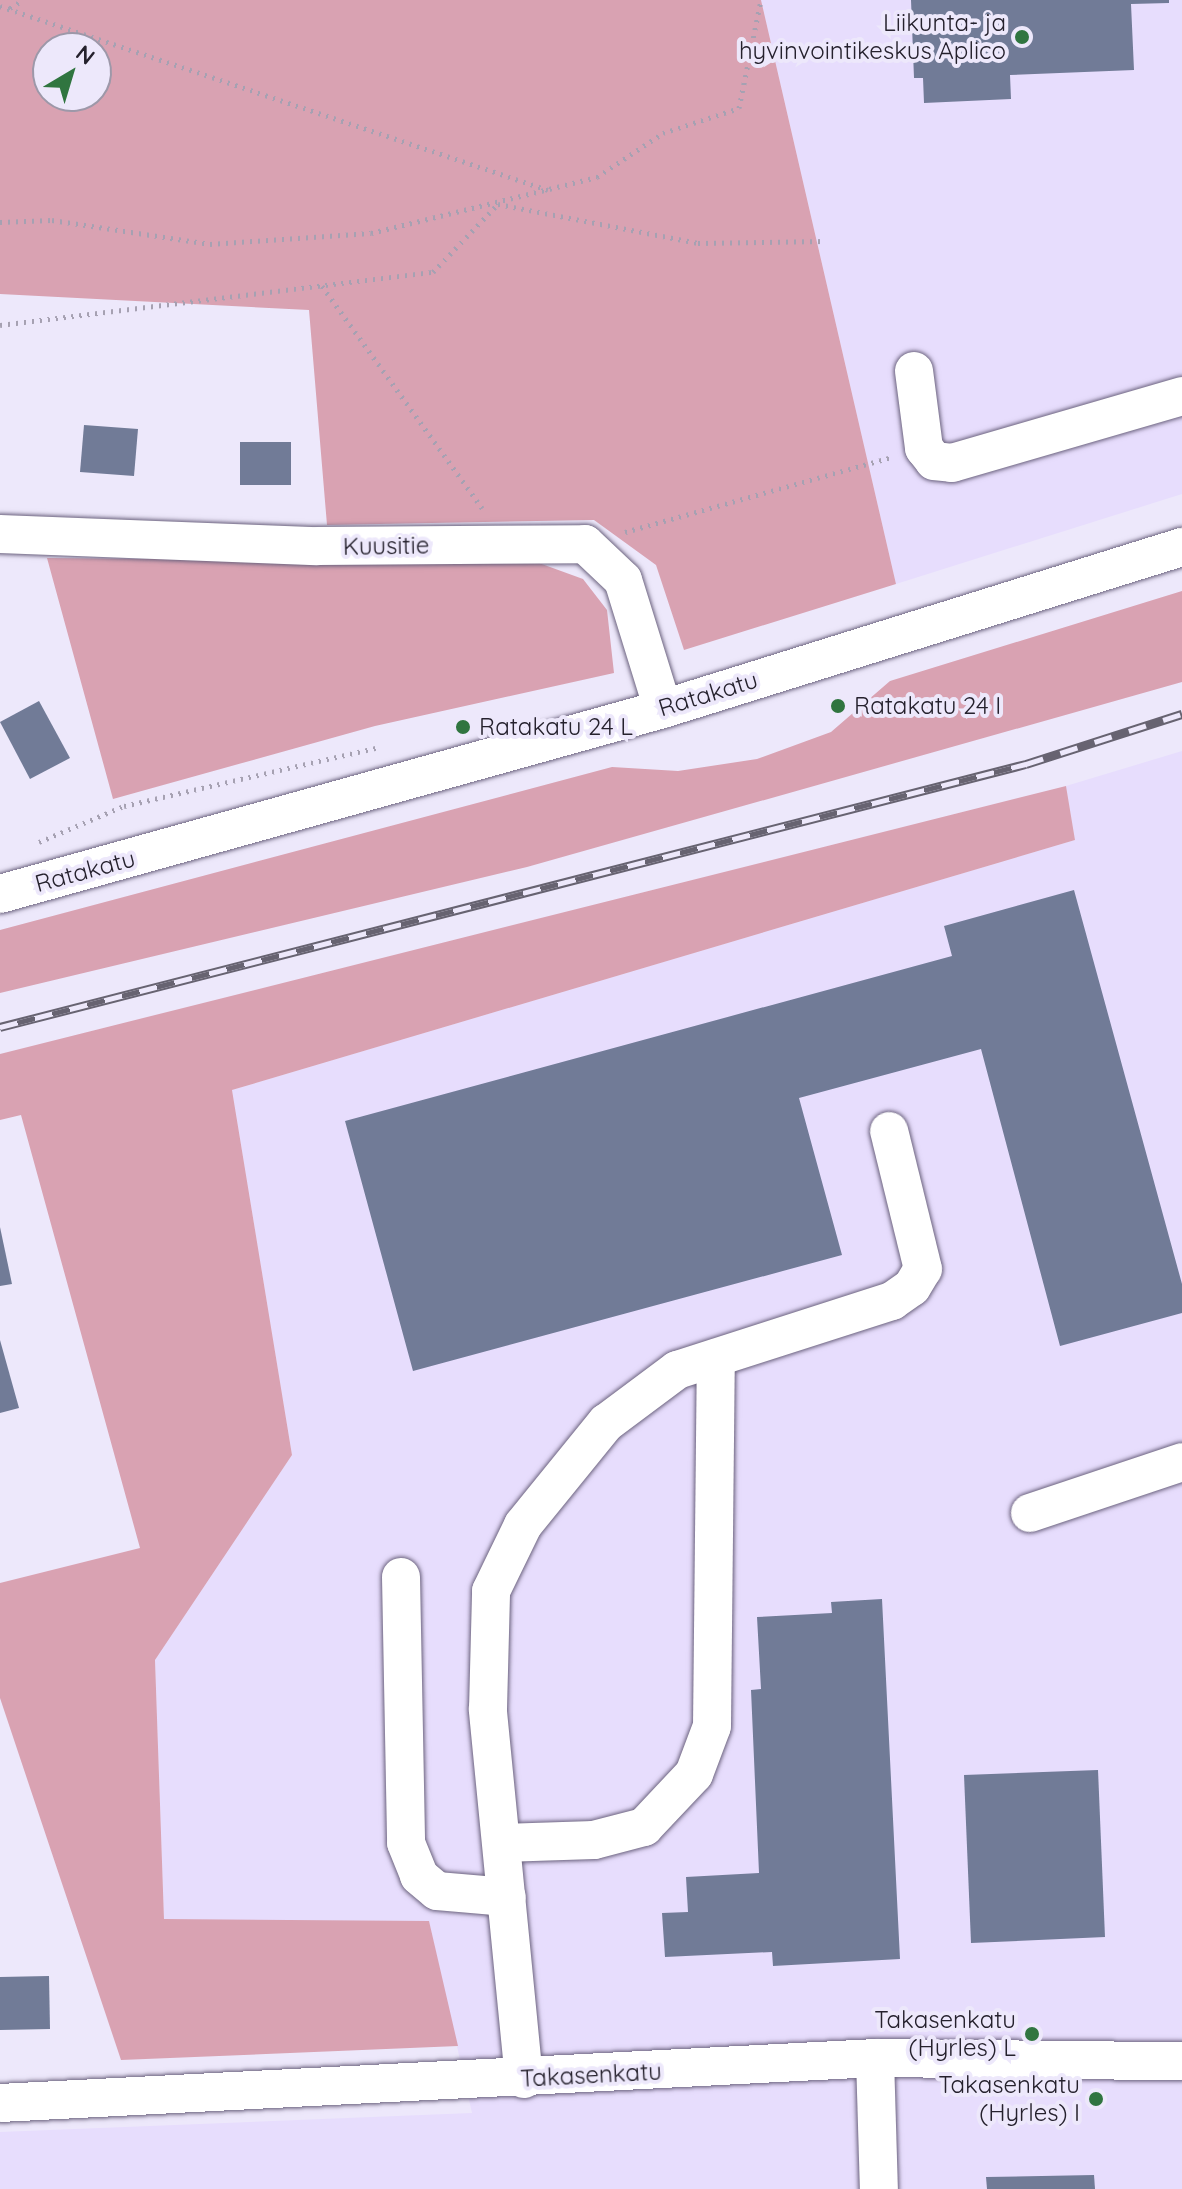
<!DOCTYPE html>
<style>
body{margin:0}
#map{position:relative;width:1182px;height:2189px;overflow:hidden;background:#ede8fb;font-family:Quicksand,sans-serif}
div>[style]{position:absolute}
.built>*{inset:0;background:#e7ddfd}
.forest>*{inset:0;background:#d9a2b2}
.building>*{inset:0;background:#717b97}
.path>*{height:5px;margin-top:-2.5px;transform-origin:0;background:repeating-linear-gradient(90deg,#a6a1b2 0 2px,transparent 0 8px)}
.roads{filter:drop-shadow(0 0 2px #6c637f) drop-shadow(0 0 2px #6c637f)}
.minor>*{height:38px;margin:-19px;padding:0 19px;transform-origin:19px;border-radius:19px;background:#fff}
.rail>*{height:9px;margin-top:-4.5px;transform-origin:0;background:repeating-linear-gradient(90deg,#ede8fb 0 18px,#676371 0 36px);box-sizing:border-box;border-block:2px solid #676371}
.dots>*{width:22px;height:22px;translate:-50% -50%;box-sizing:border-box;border:4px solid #ede8fb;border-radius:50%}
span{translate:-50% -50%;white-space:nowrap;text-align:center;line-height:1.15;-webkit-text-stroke:8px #ede8fb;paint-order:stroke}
.poi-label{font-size:24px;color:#25212d}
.right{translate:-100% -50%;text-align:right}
.left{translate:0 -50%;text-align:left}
.street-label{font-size:24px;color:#25212d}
.north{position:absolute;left:32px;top:32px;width:80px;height:80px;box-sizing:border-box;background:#ede8fb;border:2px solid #9d98a9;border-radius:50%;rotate:38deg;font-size:22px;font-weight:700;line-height:32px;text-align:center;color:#25212d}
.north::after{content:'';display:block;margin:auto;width:28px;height:36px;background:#307540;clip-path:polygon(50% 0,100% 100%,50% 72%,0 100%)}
</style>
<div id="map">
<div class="built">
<i style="clip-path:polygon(761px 0,1182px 0,1182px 494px,896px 584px)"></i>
<i style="clip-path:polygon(1182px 751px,1182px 2189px,0 2189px,0 2132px,472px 2113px,429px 1922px,164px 1920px,155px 1660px,292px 1455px,232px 1090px,1075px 840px,1066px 786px)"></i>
</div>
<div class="forest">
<i style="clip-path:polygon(evenodd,0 0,761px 0,896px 584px,684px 650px,656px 565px,594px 520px,327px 525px,309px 310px,0 294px,0 0,48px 48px,96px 48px,96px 96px,48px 96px,48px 48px)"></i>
<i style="clip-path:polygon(47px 558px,539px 563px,583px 579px,607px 610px,614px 673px,375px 726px,113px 799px)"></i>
<i style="clip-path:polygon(1182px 591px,1182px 682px,527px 867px,0 993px,0 930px,612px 767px,678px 771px,757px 759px,831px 732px,890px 681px)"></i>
<i style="clip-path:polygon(1066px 786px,1075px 840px,232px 1090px,292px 1455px,155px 1660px,164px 1919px,429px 1921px,458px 2046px,121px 2060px,0 1698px,0 1583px,140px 1548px,21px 1115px,0 1120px,0 1054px)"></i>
</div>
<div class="building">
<i style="clip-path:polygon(911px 0,1169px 0,1169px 3px,1131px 4px,1134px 70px,1010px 75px,1011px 99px,924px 103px,923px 78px,914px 78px)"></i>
<i style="clip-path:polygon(84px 425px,138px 429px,134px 476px,80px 472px)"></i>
<i style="clip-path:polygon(240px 442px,291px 442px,291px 485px,240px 485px)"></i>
<i style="clip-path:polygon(39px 701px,70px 758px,30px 779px,0 722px)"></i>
<i style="clip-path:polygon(1074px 890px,1182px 1284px,1182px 1313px,1060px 1346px,981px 1049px,799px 1098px,842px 1255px,413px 1371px,345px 1121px,952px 956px,944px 926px)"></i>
<i style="clip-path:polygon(0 1227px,12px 1284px,0 1286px)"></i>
<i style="clip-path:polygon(0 1340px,19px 1408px,0 1413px)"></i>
<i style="clip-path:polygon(882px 1599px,900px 1959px,773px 1966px,772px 1952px,665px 1957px,662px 1913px,688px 1912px,686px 1877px,759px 1873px,751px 1690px,761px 1689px,757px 1617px,832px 1613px,831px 1602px)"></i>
<i style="clip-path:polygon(1098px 1770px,1105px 1937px,971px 1943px,964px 1775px)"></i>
<i style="clip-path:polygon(49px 1976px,50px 2029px,0 2030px,0 1977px)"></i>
<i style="clip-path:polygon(1094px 2175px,1095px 2189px,987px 2189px,986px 2177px)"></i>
</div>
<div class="path">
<i style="left:0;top:6px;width:578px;rotate:18.56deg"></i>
<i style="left:10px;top:8px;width:15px;rotate:-32deg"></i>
<i style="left:0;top:222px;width:52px;rotate:-2.2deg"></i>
<i style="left:52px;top:220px;width:160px;rotate:8.6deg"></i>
<i style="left:210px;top:244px;width:161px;rotate:-3.9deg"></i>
<i style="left:371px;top:233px;width:233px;rotate:-13.9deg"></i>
<i style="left:597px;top:177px;width:79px;rotate:-33.7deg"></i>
<i style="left:663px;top:133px;width:80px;rotate:-18.2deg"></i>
<i style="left:739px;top:108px;width:110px;rotate:-78.5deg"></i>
<i style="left:322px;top:286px;width:274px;rotate:54.2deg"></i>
<i style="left:0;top:325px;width:436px;rotate:-7deg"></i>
<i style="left:433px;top:272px;width:94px;rotate:-46.3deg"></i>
<i style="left:498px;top:204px;width:204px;rotate:11deg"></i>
<i style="left:698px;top:243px;width:127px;rotate:-0.9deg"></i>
<i style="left:625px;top:532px;width:277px;rotate:-15.7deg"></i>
<i style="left:39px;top:842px;width:92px;rotate:-23deg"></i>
<i style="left:124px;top:806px;width:262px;rotate:-13deg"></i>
</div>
<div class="roads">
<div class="minor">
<i style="left:914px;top:371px;width:78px;rotate:82.6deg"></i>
<i style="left:924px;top:448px;width:16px;rotate:52deg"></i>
<i style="left:934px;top:461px;width:18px;rotate:6deg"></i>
<i style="left:952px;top:463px;width:240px;rotate:-16.2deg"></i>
<i style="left:0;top:534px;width:317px;rotate:2.2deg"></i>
<i style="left:317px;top:546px;width:268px;rotate:-0.4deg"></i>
<i style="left:585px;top:544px;width:52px;rotate:43.5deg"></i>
<i style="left:623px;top:580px;width:135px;rotate:72.8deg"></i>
<i style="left:0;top:894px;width:688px;rotate:-15.59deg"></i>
<i style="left:663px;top:709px;width:544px;rotate:-17.34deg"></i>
<i style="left:1030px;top:1513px;width:160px;rotate:-18.5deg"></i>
<i style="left:401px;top:1577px;width:266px;rotate:88.9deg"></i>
<i style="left:406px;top:1843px;width:35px;rotate:68deg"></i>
<i style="left:419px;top:1876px;width:23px;rotate:40deg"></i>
<i style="left:437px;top:1891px;width:70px;rotate:4.9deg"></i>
<i style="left:502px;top:1843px;width:92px;rotate:-1.9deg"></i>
<i style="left:594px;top:1840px;width:52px;rotate:-14.6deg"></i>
<i style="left:644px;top:1827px;width:73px;rotate:-46.7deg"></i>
<i style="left:694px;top:1774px;width:51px;rotate:-69.4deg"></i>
<i style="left:712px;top:1726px;width:368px;rotate:-89.4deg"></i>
<i style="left:875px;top:2058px;width:131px;rotate:88.3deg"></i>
<i style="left:524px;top:2079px;width:372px;rotate:-95.6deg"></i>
<i style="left:488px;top:1709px;width:118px;rotate:-88.5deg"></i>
<i style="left:491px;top:1591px;width:73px;rotate:-64.1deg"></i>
<i style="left:523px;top:1525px;width:132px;rotate:-50.9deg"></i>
<i style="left:606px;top:1423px;width:89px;rotate:-36.7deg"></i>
<i style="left:677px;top:1370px;width:226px;rotate:-17.8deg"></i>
<i style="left:892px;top:1301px;width:24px;rotate:-35deg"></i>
<i style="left:912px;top:1287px;width:21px;rotate:-59deg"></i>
<i style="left:923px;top:1269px;width:142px;rotate:-103.8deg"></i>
<i style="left:0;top:2103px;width:876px;rotate:-2.94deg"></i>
<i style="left:875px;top:2058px;width:307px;rotate:0.6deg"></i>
</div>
</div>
<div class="rail">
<i style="left:0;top:1027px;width:1059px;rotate:-14.38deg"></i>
<i style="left:1026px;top:764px;width:164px;rotate:-17.8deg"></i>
</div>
<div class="dots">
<i style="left:1022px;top:37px;background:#307540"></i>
<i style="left:838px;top:706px;background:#307540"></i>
<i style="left:463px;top:727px;background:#307540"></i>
<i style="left:1032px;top:2034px;background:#307540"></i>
<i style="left:1096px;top:2099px;background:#307540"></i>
</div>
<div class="poi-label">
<span class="right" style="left:1006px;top:37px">Liikunta- ja<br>hyvinvointikeskus Aplico</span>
<span class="left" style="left:854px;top:706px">Ratakatu 24 I</span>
<span class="left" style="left:479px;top:727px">Ratakatu 24 L</span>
<span class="right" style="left:1016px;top:2034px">Takasenkatu<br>(Hyrles) L</span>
<span class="right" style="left:1080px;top:2099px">Takasenkatu<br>(Hyrles) I</span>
</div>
<div class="street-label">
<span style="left:386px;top:546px;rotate:-1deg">Kuusitie</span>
<span style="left:708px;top:694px;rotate:-17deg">Ratakatu</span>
<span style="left:85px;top:871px;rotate:-15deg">Ratakatu</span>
<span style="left:591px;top:2075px;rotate:-3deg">Takasenkatu</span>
</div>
<div class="north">N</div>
</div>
